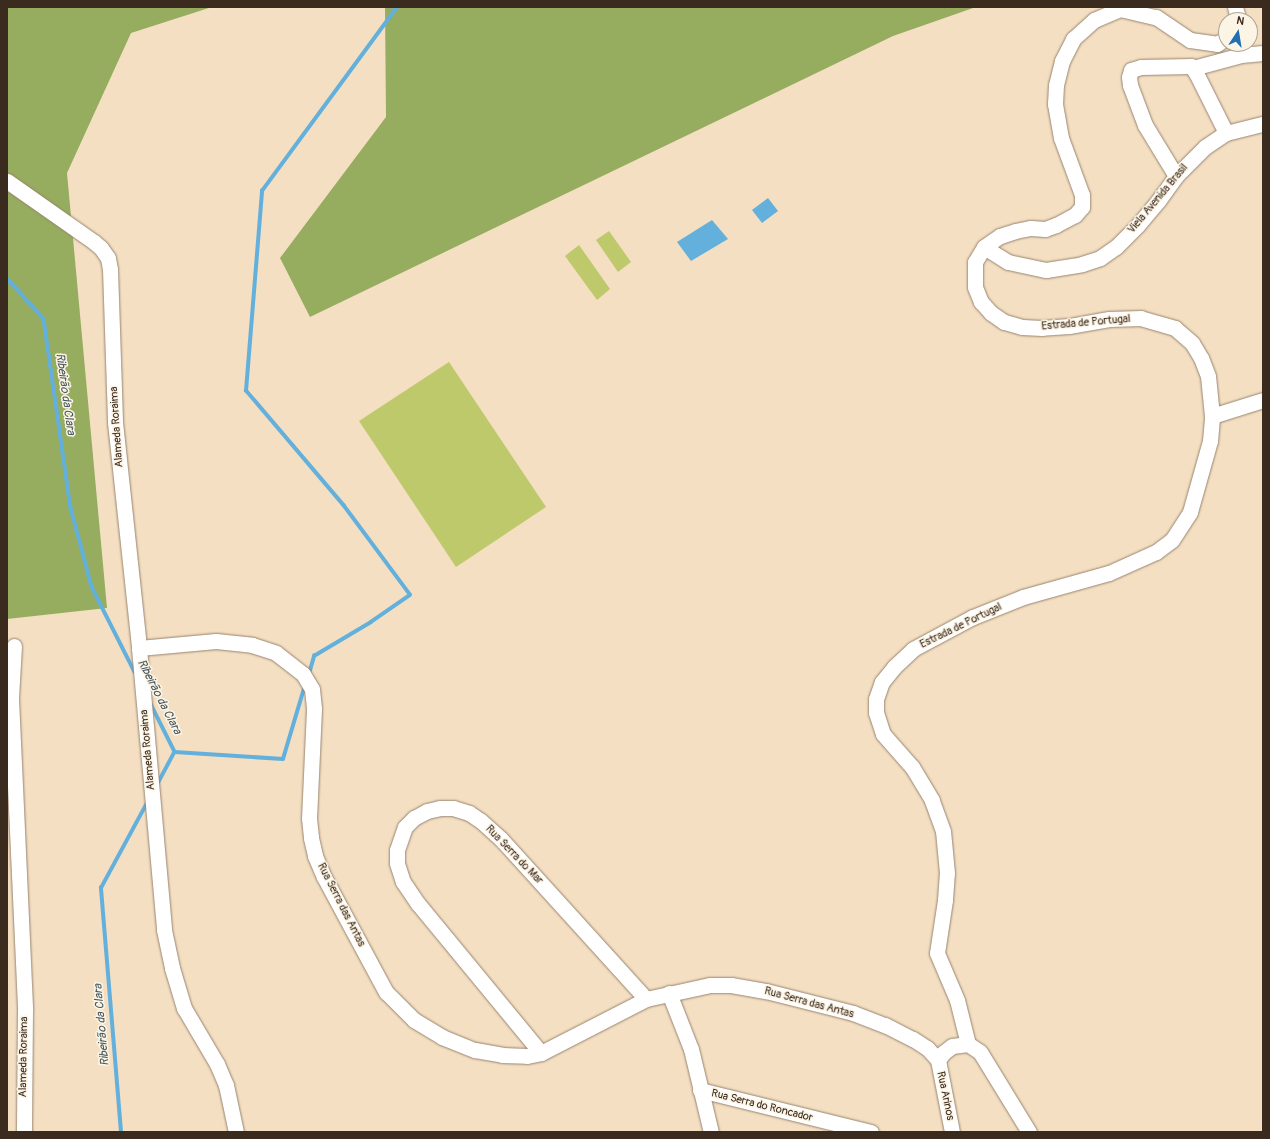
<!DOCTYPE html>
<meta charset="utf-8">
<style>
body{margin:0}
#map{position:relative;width:1270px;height:1139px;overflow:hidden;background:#f4dfc2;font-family:Pangolin,sans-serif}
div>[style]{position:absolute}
.green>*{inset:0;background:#bdc96b}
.forest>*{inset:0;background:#96ad5f}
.water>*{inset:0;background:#62b0db}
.stream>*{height:3.5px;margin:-1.75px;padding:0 1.75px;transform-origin:1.75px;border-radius:1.75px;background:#62b0db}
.roads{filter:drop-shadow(0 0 1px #988470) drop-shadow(0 0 1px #988470)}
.minor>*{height:15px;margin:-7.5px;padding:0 7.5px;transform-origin:7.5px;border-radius:7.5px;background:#fff}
span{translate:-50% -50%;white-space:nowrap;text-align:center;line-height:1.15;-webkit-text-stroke:3px #fcf5e5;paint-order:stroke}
.street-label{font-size:11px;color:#3b2a1e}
.water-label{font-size:12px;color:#495960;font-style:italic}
.frame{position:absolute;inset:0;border:8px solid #3b2a1e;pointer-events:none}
.north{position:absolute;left:1218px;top:12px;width:40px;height:40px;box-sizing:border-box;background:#fcf5e5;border:1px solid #afa495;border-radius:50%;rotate:12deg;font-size:11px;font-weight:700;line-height:16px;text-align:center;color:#3b2a1e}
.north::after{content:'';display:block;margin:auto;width:14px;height:18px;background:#1f6fb2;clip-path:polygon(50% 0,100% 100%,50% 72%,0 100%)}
</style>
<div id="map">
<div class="green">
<i style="clip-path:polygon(609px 231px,631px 262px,618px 272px,596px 240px)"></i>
<i style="clip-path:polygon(579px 245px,610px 289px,597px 300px,565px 256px)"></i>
<i style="clip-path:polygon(449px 362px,546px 507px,456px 567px,359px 421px)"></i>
</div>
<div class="forest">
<i style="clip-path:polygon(7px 7px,212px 7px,131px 33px,67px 173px,107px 608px,7px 619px)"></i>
<i style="clip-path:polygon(385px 7px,976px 7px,893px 36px,310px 317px,280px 258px,386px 117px)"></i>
</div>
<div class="water">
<i style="clip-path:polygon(768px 198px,778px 211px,762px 223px,752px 210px)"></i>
<i style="clip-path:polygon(712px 220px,728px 239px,691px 261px,677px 242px)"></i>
</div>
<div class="stream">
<i style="left:7px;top:278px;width:55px;rotate:47.9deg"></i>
<i style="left:44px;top:319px;width:191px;rotate:81.9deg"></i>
<i style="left:71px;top:508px;width:82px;rotate:75.1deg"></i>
<i style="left:92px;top:587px;width:95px;rotate:63.2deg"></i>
<i style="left:309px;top:674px;width:19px;rotate:-74deg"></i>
<i style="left:314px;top:656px;width:66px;rotate:-30.8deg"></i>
<i style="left:371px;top:622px;width:47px;rotate:-34.7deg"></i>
<i style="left:410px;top:595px;width:111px;rotate:-126.6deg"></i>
<i style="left:344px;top:506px;width:151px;rotate:-130.4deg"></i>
<i style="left:246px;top:391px;width:201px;rotate:-85.4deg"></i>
<i style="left:262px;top:191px;width:228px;rotate:-53.7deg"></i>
<i style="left:149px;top:700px;width:58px;rotate:63.4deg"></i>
<i style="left:175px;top:752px;width:40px;rotate:118deg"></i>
<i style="left:175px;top:752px;width:108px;rotate:3.7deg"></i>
<i style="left:283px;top:759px;width:77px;rotate:-73.4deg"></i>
<i style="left:121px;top:1132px;width:245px;rotate:-94.7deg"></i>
<i style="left:101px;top:888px;width:97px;rotate:-61.6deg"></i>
</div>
<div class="roads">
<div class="minor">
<i style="left:1235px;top:20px;width:6px;rotate:-72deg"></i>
<i style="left:1237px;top:14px;width:7px;rotate:-106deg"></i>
<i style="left:1193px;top:68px;width:50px;rotate:-15.2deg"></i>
<i style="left:1241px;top:55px;width:22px;rotate:-5deg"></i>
<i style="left:1176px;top:176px;width:60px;rotate:-121.3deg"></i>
<i style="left:1145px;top:125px;width:43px;rotate:-110.6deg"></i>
<i style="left:1130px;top:85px;width:8px;rotate:-97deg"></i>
<i style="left:1129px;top:77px;width:7px;rotate:-74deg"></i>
<i style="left:1131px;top:70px;width:10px;rotate:-17deg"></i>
<i style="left:1141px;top:67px;width:50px;rotate:-1.1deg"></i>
<i style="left:1191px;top:66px;width:9px;rotate:54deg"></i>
<i style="left:1196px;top:73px;width:67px;rotate:63.4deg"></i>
<i style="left:7px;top:181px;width:106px;rotate:35deg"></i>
<i style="left:94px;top:242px;width:9px;rotate:41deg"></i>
<i style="left:101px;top:248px;width:12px;rotate:55deg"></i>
<i style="left:108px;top:258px;width:11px;rotate:80deg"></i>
<i style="left:110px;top:269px;width:153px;rotate:88.1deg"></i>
<i style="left:115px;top:422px;width:227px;rotate:83.9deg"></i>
<i style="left:139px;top:648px;width:283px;rotate:84.9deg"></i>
<i style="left:164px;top:930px;width:39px;rotate:78deg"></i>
<i style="left:172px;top:968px;width:42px;rotate:73.3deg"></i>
<i style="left:184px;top:1008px;width:65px;rotate:59.5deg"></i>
<i style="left:217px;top:1064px;width:23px;rotate:67deg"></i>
<i style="left:226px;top:1085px;width:48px;rotate:78deg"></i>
<i style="left:984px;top:247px;width:28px;rotate:32deg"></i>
<i style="left:1008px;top:262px;width:39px;rotate:12deg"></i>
<i style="left:1046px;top:270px;width:36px;rotate:-9deg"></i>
<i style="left:1082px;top:264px;width:19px;rotate:-18deg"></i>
<i style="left:1100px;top:258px;width:19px;rotate:-35deg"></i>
<i style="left:1116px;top:247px;width:30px;rotate:-45deg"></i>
<i style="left:1137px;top:226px;width:33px;rotate:-50deg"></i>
<i style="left:1158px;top:201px;width:31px;rotate:-54deg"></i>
<i style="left:1176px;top:176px;width:41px;rotate:-45deg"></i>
<i style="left:1205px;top:147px;width:25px;rotate:-34deg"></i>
<i style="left:1226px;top:133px;width:38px;rotate:-14deg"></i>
<i style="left:1212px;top:416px;width:53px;rotate:-17.4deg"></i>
<i style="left:14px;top:646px;width:52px;rotate:93.3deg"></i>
<i style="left:11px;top:698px;width:313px;rotate:87.4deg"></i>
<i style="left:25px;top:1011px;width:121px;rotate:90.5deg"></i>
<i style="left:139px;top:648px;width:77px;rotate:-5.2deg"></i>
<i style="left:216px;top:641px;width:36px;rotate:6deg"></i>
<i style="left:252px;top:645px;width:25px;rotate:18deg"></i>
<i style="left:276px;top:653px;width:34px;rotate:38deg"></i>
<i style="left:303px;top:674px;width:17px;rotate:59deg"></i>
<i style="left:312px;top:689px;width:20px;rotate:84deg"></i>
<i style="left:314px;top:709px;width:109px;rotate:92.6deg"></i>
<i style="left:309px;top:818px;width:20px;rotate:84deg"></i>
<i style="left:311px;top:838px;width:18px;rotate:77deg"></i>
<i style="left:315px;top:856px;width:23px;rotate:67deg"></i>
<i style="left:324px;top:877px;width:131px;rotate:61.7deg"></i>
<i style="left:386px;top:992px;width:40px;rotate:45deg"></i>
<i style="left:414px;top:1020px;width:33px;rotate:31deg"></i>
<i style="left:442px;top:1037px;width:35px;rotate:22deg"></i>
<i style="left:475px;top:1050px;width:27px;rotate:10deg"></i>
<i style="left:502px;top:1055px;width:25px;rotate:2deg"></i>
<i style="left:527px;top:1056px;width:14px;rotate:-12deg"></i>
<i style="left:541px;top:1053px;width:118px;rotate:-27.2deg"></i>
<i style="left:646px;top:999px;width:66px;rotate:-12.3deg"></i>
<i style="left:710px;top:985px;width:21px"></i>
<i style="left:731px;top:985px;width:36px;rotate:10deg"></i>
<i style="left:766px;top:991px;width:90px;rotate:14.2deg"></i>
<i style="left:853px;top:1013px;width:34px;rotate:21deg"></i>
<i style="left:885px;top:1025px;width:31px;rotate:27deg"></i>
<i style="left:913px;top:1039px;width:17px;rotate:33deg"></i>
<i style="left:927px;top:1048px;width:16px;rotate:47deg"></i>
<i style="left:669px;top:993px;width:60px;rotate:68.6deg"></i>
<i style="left:691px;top:1049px;width:85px;rotate:76.5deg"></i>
<i style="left:968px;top:1044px;width:45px;rotate:-104deg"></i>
<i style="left:957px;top:1000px;width:51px;rotate:-113.1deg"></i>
<i style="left:937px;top:953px;width:54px;rotate:-81.4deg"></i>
<i style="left:945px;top:900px;width:27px;rotate:-86deg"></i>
<i style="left:947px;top:873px;width:42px;rotate:-95.4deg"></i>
<i style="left:943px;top:831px;width:33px;rotate:-110deg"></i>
<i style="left:932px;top:800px;width:39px;rotate:-121deg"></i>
<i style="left:912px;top:767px;width:44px;rotate:-131.3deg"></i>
<i style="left:883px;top:734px;width:22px;rotate:-108deg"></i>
<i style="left:876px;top:713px;width:14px;rotate:-90deg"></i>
<i style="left:876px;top:699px;width:18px;rotate:-71deg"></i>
<i style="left:882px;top:682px;width:19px;rotate:-51deg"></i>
<i style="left:894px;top:667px;width:26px;rotate:-43deg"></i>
<i style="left:913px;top:649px;width:68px;rotate:-28.1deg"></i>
<i style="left:973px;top:617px;width:54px;rotate:-21.8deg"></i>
<i style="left:1023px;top:597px;width:89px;rotate:-15.6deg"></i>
<i style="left:1109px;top:573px;width:51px;rotate:-24.1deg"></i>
<i style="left:1156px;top:552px;width:20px;rotate:-37deg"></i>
<i style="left:1172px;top:540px;width:33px;rotate:-57deg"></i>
<i style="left:1190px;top:512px;width:74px;rotate:-74.3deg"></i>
<i style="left:1210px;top:441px;width:25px;rotate:-85deg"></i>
<i style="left:1212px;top:416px;width:40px;rotate:-95.7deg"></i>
<i style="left:1208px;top:376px;width:19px;rotate:-111deg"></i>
<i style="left:1201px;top:358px;width:17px;rotate:-121deg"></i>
<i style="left:1192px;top:343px;width:23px;rotate:-139deg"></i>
<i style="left:1175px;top:328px;width:35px;rotate:-164deg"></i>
<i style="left:1141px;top:318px;width:32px;rotate:178deg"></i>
<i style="left:1109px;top:319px;width:41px;rotate:170.1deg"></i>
<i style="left:1069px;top:326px;width:27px;rotate:176deg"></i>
<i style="left:1042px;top:328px;width:20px;rotate:-177deg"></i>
<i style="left:1022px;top:327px;width:19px;rotate:-164deg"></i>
<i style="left:1004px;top:322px;width:16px;rotate:-145deg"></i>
<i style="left:991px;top:313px;width:15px;rotate:-132deg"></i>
<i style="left:981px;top:302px;width:16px;rotate:-112deg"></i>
<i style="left:975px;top:287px;width:25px;rotate:-90deg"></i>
<i style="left:975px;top:262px;width:17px;rotate:-59deg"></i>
<i style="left:984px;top:247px;width:19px;rotate:-35deg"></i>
<i style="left:1000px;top:236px;width:16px;rotate:-18deg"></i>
<i style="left:1015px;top:231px;width:16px;rotate:-11deg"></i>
<i style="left:1031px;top:228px;width:14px;rotate:4deg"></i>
<i style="left:1045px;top:229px;width:12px;rotate:-20deg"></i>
<i style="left:1056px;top:225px;width:21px;rotate:-28deg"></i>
<i style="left:1075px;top:215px;width:11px;rotate:-49deg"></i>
<i style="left:1082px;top:207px;width:12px;rotate:-90deg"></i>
<i style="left:1082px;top:195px;width:61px;rotate:-110.2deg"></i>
<i style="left:1061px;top:138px;width:35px;rotate:-100deg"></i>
<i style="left:1055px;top:104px;width:19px;rotate:-87deg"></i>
<i style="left:1056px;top:85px;width:25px;rotate:-76deg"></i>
<i style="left:1062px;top:61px;width:25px;rotate:-63deg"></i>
<i style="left:1073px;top:39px;width:28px;rotate:-42deg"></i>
<i style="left:1094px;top:20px;width:28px;rotate:-23deg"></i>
<i style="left:1120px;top:9px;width:37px;rotate:13deg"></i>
<i style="left:1156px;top:17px;width:41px;rotate:34.1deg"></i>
<i style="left:1190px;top:40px;width:27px;rotate:8deg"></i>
<i style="left:1217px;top:44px;width:11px;rotate:-34deg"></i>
<i style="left:541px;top:1053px;width:193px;rotate:-129.5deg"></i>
<i style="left:418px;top:904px;width:27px;rotate:-124deg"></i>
<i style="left:403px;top:882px;width:20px;rotate:-108deg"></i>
<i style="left:397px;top:863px;width:13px;rotate:-90deg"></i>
<i style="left:397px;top:850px;width:24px;rotate:-71deg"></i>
<i style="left:405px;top:827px;width:13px;rotate:-45deg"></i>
<i style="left:414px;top:818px;width:15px;rotate:-28deg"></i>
<i style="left:427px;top:811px;width:13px;rotate:-13deg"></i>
<i style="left:440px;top:808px;width:13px"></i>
<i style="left:453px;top:808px;width:17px;rotate:17deg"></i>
<i style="left:469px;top:813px;width:14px;rotate:34deg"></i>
<i style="left:481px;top:821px;width:27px;rotate:42deg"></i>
<i style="left:501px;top:839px;width:216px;rotate:47.8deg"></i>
<i style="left:938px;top:1060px;width:9px;rotate:-54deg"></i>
<i style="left:943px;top:1053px;width:11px;rotate:-38deg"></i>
<i style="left:952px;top:1046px;width:16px;rotate:-7deg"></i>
<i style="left:968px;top:1044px;width:14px;rotate:34deg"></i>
<i style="left:980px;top:1052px;width:94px;rotate:58.5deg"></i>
<i style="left:938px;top:1060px;width:73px;rotate:79deg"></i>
<i style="left:700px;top:1090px;width:176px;rotate:13.8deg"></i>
</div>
</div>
<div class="street-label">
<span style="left:1158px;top:199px;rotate:-50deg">Viela Avenida Brasil</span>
<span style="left:1086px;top:323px;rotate:-5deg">Estrada de Portugal</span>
<span style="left:117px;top:427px;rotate:-94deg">Alameda Roraima</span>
<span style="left:961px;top:626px;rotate:-26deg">Estrada de Portugal</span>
<span style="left:148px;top:750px;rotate:-95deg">Alameda Roraima</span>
<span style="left:514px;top:855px;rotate:46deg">Rua Serra do Mar</span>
<span style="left:341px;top:905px;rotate:63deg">Rua Serra das Antas</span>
<span style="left:809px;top:1003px;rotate:15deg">Rua Serra das Antas</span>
<span style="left:24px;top:1057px;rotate:-89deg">Alameda Roraima</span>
<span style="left:945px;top:1096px;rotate:78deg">Rua Arinos</span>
<span style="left:762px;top:1106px;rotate:14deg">Rua Serra do Roncador</span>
</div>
<div class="water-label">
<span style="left:65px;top:394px;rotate:82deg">Ribeirão da Clara</span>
<span style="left:159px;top:697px;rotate:63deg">Ribeirão da Clara</span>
<span style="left:102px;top:1025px;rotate:-95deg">Ribeirão da Clara</span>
</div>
<div class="frame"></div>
<div class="north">N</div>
</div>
